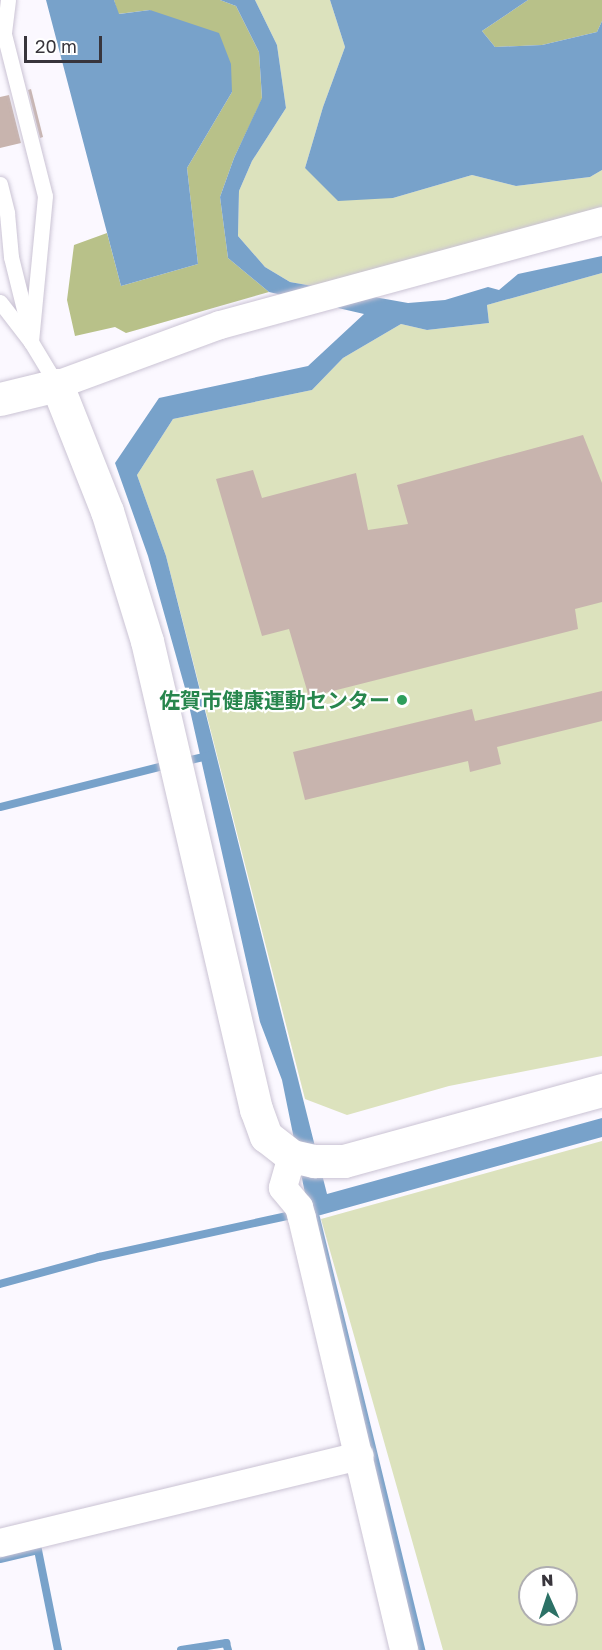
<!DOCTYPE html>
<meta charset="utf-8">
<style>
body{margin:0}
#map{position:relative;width:602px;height:1650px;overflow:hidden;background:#fbf8ff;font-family:"Golos Text","Noto Sans JP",sans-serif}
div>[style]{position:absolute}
.green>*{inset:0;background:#dce2bd}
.forest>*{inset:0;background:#b8c189}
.water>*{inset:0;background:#78a2ca}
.stream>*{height:8px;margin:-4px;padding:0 4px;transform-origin:4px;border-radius:4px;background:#78a2ca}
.building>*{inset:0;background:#c8b4ae}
.roads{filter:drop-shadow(0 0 2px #cac3d4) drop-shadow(0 0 2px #cac3d4)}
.lane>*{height:15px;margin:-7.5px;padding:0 7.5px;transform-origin:7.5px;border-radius:7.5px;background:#fff}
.street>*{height:28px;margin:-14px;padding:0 14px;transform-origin:14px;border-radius:14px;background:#fff}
.secondary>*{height:33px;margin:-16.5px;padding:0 16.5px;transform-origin:16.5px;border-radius:16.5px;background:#fff}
.dots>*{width:16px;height:16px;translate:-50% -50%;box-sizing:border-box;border:3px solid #fff;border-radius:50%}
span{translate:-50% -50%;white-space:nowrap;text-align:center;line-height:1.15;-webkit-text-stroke:4.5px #fff;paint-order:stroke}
.leisure-label{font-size:21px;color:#27864d;font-weight:700}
.right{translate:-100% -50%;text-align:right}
.north{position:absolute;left:518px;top:1566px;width:60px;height:60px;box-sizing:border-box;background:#fff;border:2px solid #afaeb1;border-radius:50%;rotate:357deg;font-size:16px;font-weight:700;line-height:24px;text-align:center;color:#38353c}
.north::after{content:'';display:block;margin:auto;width:21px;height:27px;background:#2c7166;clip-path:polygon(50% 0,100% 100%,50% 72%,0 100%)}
.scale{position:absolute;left:24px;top:36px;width:78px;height:27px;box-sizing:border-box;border:3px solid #38353c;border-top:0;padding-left:8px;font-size:18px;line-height:21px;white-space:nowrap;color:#38353c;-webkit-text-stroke:4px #fff;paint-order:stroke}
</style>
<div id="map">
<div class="green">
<i style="clip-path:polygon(255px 0,330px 0,345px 47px,323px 107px,305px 168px,393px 198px,472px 175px,516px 186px,590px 177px,602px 170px,602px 207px,312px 286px,290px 282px,265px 267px,238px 236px,239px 191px,252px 161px,286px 108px,277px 45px)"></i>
<i style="clip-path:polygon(602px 273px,602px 1056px,449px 1086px,347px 1115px,305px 1099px,166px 556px,137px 475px,173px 419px,312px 390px,343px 358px,401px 324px,427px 330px,489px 323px,487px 305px)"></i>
<i style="clip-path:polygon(evenodd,602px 1141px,602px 1650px,443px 1650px,321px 1219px,602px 1141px,530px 1578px,566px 1578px,566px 1614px,530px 1614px,530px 1578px)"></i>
</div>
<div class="forest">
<i style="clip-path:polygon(114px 0,220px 0,236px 6px,259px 52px,262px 99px,234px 158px,220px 197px,228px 258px,269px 292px,126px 333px,115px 327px,75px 336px,67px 300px,74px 245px,107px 233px,121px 286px,198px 264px,187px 168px,232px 92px,150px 10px,118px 14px)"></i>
<i style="clip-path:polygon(528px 0,602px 0,602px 21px,597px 32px,542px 45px,495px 47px,482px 31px)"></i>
</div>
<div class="water">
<i style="clip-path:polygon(46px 0,114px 0,119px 14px,150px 10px,219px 33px,231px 64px,232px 92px,187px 168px,198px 264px,121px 286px)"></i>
<i style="clip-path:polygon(220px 0,255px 0,277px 45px,286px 108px,252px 161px,239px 191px,238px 236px,265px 267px,290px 282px,408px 303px,445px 300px,488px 287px,499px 290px,518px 274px,602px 256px,602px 273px,487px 305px,489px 323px,427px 330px,401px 324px,343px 358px,312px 390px,173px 419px,137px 475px,166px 556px,327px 1194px,602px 1118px,602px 1137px,310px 1218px,282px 1080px,260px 1022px,185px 688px,148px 556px,115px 463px,159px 398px,308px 366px,364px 314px,269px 292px,228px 258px,220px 197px,234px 158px,262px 98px,259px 52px,236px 6px)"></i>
<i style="clip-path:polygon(330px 0,528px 0,482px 31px,495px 47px,542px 45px,597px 32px,602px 21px,602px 170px,590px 177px,516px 186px,472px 175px,393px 198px,338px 201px,305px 168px,323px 107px,345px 47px)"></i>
</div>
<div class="stream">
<i style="left:182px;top:762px;width:27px;rotate:-13deg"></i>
<i style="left:0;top:807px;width:172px;rotate:-14.1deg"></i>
<i style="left:316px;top:1218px;width:445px;rotate:76.3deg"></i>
<i style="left:0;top:1284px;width:103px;rotate:-15.3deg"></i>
<i style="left:99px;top:1257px;width:202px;rotate:-12.3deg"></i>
<i style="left:0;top:1559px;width:39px;rotate:-13deg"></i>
<i style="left:38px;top:1550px;width:102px;rotate:78.7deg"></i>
<i style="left:181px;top:1650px;width:46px;rotate:-8.8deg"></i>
<i style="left:226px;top:1643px;width:7px;rotate:74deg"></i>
</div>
<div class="building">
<i style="clip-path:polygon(31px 89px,43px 137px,40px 138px,28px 90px)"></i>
<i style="clip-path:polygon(9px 95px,21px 143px,0 148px,0 97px)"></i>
<i style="clip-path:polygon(583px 435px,602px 483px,602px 602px,575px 609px,578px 629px,309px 697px,289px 629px,262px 636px,216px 479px,253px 470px,262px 498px,356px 473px,368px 530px,408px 524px,397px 485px)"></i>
<i style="clip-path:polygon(602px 691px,602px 721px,497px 747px,501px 764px,470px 772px,468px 761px,305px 800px,293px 752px,472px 709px,475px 721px)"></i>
</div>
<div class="roads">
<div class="lane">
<i style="left:8px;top:0;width:34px;rotate:97deg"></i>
<i style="left:4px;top:34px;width:167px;rotate:75.8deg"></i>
<i style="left:45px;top:196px;width:147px;rotate:95.5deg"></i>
<i style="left:0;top:184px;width:30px;rotate:76deg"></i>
<i style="left:7px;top:213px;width:44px;rotate:84.8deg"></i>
<i style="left:11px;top:257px;width:75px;rotate:76.1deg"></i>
<i style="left:0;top:302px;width:51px;rotate:52.2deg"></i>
<i style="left:31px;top:342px;width:50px;rotate:58.8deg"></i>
</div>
<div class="street">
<i style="left:57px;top:385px;width:174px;rotate:-20.2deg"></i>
<i style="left:220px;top:325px;width:396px;rotate:-15.2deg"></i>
<i style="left:292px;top:1156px;width:33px;rotate:106deg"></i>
<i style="left:283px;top:1188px;width:25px;rotate:50deg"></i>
<i style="left:299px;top:1207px;width:11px;rotate:75deg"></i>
<i style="left:302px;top:1218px;width:444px;rotate:76.7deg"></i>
<i style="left:0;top:1543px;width:370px;rotate:-13.6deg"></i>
</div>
<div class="secondary">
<i style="left:0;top:399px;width:59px;rotate:-13.8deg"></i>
<i style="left:57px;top:385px;width:136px;rotate:68.4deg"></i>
<i style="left:107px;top:511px;width:136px;rotate:72.9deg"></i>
<i style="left:147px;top:641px;width:481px;rotate:76.9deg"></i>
<i style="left:256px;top:1109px;width:29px;rotate:70deg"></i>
<i style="left:266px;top:1136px;width:33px;rotate:38deg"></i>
<i style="left:292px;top:1156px;width:23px;rotate:13deg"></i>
<i style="left:314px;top:1161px;width:30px"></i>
<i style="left:344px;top:1161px;width:268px;rotate:-15.4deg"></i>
</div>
</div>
<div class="dots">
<i style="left:402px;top:700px;background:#2e9e5b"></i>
</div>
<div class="leisure-label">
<span class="right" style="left:390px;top:700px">佐賀市健康運動センター</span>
</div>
<div class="north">N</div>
<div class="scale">20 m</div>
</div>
